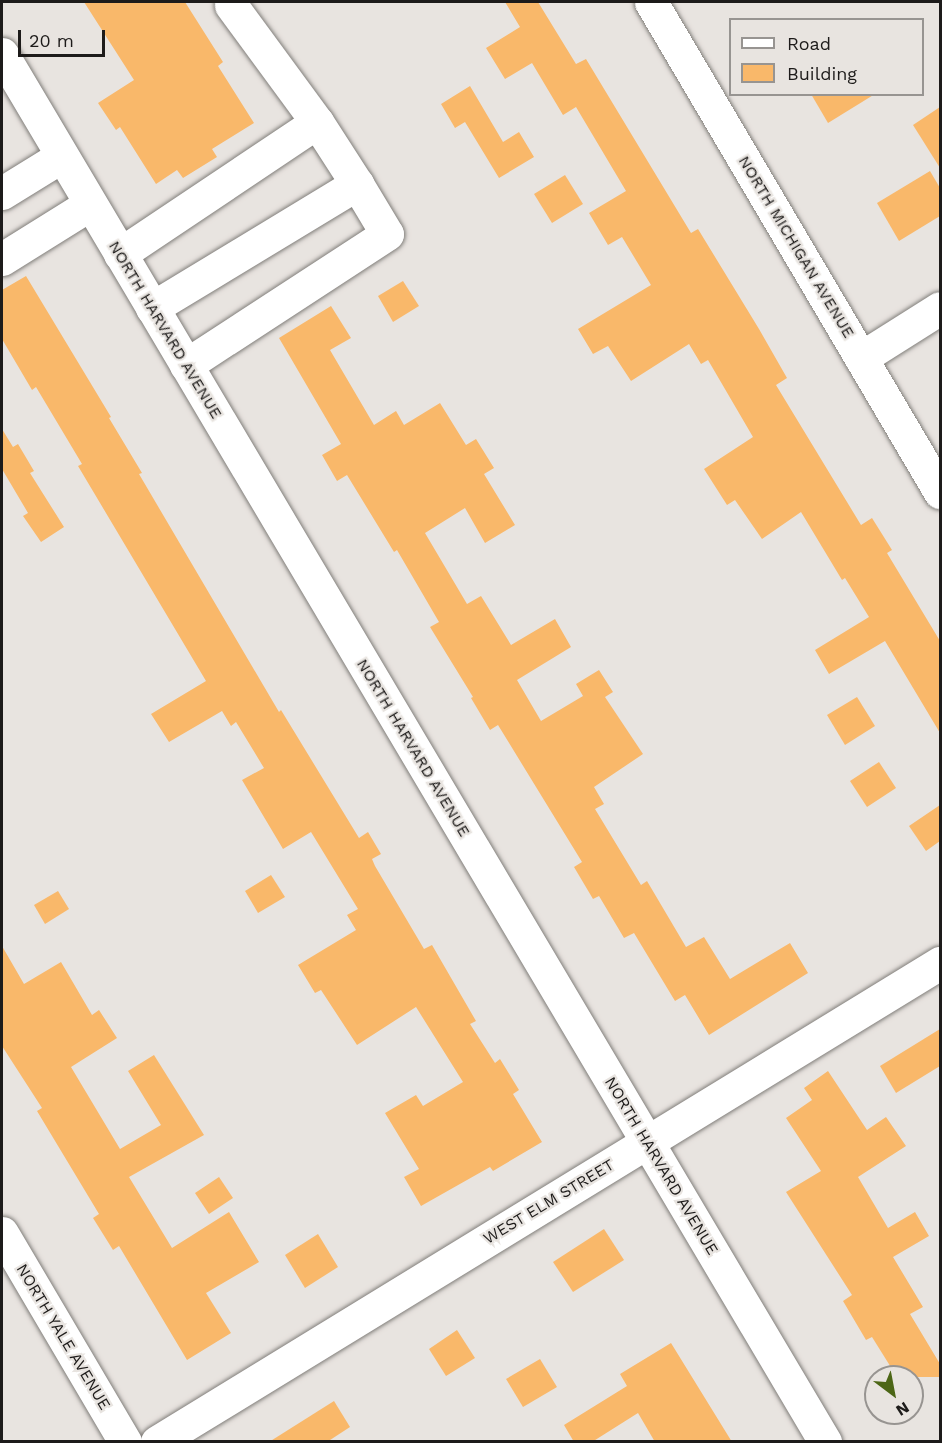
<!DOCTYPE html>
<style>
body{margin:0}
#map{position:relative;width:942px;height:1443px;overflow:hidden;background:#e8e4e0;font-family:"Work Sans",sans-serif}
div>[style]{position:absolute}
.building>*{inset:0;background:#f9b86a}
.roads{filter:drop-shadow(0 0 2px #817e7a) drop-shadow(0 0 2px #817e7a)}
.minor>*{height:33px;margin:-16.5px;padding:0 16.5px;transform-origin:16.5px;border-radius:16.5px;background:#fff}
span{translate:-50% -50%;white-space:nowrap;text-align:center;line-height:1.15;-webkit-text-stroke:4.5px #e8e4e0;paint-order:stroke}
.street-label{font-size:16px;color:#1d1b1a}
.frame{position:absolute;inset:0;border:3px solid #1d1b1a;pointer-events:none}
.legend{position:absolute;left:729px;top:18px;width:195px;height:78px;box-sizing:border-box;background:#e8e4e0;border:2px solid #979491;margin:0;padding:8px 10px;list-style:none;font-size:18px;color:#1d1b1a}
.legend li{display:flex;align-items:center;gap:12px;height:30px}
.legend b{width:30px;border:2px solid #979491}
.north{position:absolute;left:864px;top:1365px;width:60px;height:60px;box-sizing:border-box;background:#e8e4e0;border:2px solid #979491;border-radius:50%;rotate:148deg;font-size:16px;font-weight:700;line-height:24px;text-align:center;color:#1d1b1a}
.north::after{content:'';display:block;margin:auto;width:21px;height:27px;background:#4c6616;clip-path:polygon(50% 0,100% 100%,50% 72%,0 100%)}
.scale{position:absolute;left:18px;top:30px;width:87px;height:27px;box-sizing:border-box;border:3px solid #1d1b1a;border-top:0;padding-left:8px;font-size:18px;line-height:21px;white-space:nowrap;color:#1d1b1a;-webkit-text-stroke:4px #e8e4e0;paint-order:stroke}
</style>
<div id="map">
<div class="building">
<i style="clip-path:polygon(84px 2px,185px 2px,223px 62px,218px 66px,254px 123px,212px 149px,217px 157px,183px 178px,177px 170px,156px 184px,120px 127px,116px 130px,98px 103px,134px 80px)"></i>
<i style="clip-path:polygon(505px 2px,538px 2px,576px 64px,586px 59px,691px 233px,698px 229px,759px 329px,787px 378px,776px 385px,861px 525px,872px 518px,892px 550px,887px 553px,940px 641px,940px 733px,885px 641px,829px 674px,815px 650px,869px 617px,845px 578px,842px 580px,801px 512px,762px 539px,735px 500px,727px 505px,704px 469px,753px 437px,708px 360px,701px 364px,689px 344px,631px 381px,608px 346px,593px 354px,578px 329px,651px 285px,622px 237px,608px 245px,589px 213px,626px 191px,576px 107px,563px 115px,532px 63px,505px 79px,486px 48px,520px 27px)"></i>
<i style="clip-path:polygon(470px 86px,503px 142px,519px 132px,534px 157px,499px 178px,465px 122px,455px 128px,441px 104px)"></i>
<i style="clip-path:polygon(811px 94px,875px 94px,828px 123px)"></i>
<i style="clip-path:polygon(940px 107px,940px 168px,913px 125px)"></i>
<i style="clip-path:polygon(930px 171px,940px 188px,940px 216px,899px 241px,877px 203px)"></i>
<i style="clip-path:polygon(565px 175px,583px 204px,552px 223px,534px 194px)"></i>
<i style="clip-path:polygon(26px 276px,111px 417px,109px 418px,142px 473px,139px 474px,279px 712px,281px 710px,359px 838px,368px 832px,381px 854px,372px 859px,375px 866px,424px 949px,432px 945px,476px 1021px,470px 1024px,495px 1063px,500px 1059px,519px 1090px,513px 1094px,542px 1142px,493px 1171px,490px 1167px,421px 1206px,404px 1177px,419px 1169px,385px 1113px,416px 1095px,423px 1106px,463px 1082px,416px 1007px,357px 1045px,321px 990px,315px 993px,298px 965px,356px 930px,347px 915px,358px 909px,311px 832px,283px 849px,242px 780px,264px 768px,236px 722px,231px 726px,222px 711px,169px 742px,151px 714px,206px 681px,78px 466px,82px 464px,36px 387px,32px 390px,2px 339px,2px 290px)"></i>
<i style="clip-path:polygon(403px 281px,419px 306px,393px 322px,378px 296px)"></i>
<i style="clip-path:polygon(331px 306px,351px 338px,330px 350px,374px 425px,396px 411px,404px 425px,440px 403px,466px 445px,476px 439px,494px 468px,484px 474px,515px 525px,485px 543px,465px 508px,425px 533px,467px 604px,481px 596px,511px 645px,555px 619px,571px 647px,517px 680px,541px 721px,583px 696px,576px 684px,599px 670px,613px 692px,605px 697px,643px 754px,594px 787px,604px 804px,595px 809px,641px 885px,647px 881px,686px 947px,704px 937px,730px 979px,790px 943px,808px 973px,709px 1035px,685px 995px,675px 1001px,634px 933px,624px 938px,599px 896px,593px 899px,574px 867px,582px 862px,498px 725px,490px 730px,471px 698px,473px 697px,430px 627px,439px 622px,397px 550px,394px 552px,347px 475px,337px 481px,322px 455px,341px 444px,279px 338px)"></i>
<i style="clip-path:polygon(2px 429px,13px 447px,18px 444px,34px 471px,30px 473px,64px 527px,41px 542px,23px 516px,28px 513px,2px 469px)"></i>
<i style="clip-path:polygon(857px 697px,875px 726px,845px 745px,827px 715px)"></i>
<i style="clip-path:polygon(879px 762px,896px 788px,867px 807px,850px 781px)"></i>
<i style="clip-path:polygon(940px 805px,940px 841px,926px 851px,909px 826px)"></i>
<i style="clip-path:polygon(271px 875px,285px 897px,258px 913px,245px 891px)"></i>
<i style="clip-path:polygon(58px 891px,69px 909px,45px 924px,34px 905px)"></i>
<i style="clip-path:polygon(2px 946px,24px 984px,61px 962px,92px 1015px,99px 1010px,117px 1038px,71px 1067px,120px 1149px,161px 1125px,128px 1071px,154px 1055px,204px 1135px,129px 1177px,172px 1248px,229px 1212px,259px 1262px,206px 1293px,231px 1333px,187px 1360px,119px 1246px,113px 1250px,93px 1218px,99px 1214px,37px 1111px,42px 1108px,2px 1046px)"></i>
<i style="clip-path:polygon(940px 1029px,940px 1066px,896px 1093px,880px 1066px)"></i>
<i style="clip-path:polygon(828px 1071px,867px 1130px,886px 1117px,906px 1146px,858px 1177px,888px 1228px,915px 1212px,929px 1236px,893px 1257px,923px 1307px,910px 1314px,940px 1364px,940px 1377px,897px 1377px,872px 1337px,866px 1340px,843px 1301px,852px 1295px,786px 1192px,821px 1171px,786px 1118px,812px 1100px,804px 1088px)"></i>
<i style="clip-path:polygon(219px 1177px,233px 1198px,209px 1214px,195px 1193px)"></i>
<i style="clip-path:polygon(604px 1229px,624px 1260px,573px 1292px,553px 1262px)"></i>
<i style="clip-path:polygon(318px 1234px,338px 1267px,305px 1288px,285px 1255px)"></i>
<i style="clip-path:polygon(457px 1330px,475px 1358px,446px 1376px,429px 1349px)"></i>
<i style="clip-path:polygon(671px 1343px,732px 1442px,655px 1442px,638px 1413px,592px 1442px,574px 1442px,564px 1425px,627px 1386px,620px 1374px)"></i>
<i style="clip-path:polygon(540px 1359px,557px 1387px,523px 1407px,506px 1379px)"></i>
<i style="clip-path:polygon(334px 1401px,350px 1427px,327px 1442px,269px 1442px)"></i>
</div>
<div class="roads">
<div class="minor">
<i style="left:651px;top:2px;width:569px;rotate:59.47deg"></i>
<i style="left:231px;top:5px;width:145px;rotate:53.7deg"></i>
<i style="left:2px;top:54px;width:1614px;rotate:59.33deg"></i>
<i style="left:2px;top:193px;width:70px;rotate:-31.7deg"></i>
<i style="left:120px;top:254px;width:237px;rotate:-33.8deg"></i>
<i style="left:317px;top:122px;width:74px;rotate:57.2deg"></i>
<i style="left:2px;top:259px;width:104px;rotate:-32deg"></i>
<i style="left:152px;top:308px;width:240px;rotate:-31.2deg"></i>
<i style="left:357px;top:184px;width:58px;rotate:59deg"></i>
<i style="left:387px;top:234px;width:240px;rotate:146.9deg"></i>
<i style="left:861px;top:358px;width:93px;rotate:-32.3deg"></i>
<i style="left:2px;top:1233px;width:243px;rotate:59.5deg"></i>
<i style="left:157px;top:1442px;width:918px;rotate:-31.46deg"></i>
</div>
</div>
<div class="street-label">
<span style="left:796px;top:247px;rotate:59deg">NORTH MICHIGAN AVENUE</span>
<span style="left:165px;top:330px;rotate:59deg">NORTH HARVARD AVENUE</span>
<span style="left:413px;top:748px;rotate:59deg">NORTH HARVARD AVENUE</span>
<span style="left:661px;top:1166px;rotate:59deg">NORTH HARVARD AVENUE</span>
<span style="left:549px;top:1202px;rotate:-31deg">WEST ELM STREET</span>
<span style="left:63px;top:1337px;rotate:59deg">NORTH YALE AVENUE</span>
</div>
<div class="frame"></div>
<ul class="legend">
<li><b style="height:8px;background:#fff"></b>Road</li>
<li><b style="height:16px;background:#f9b86a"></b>Building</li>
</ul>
<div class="north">N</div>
<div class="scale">20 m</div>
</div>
